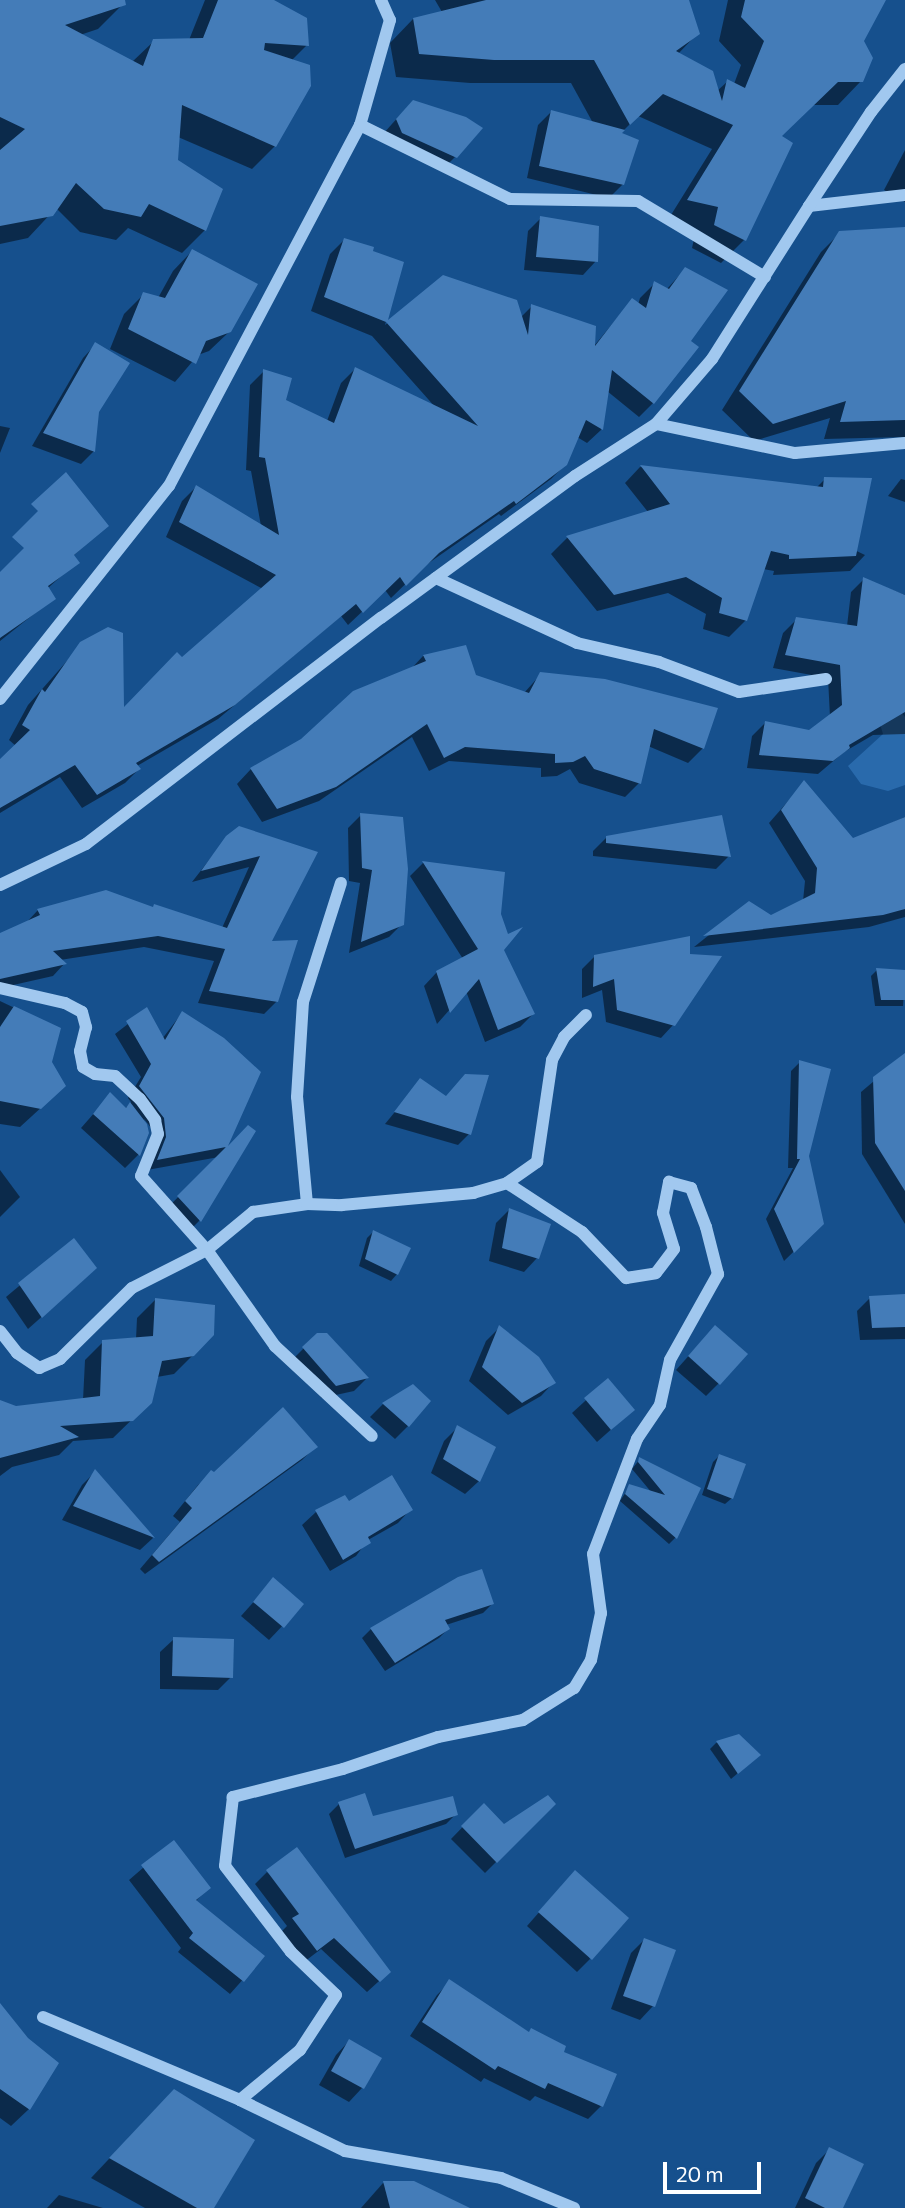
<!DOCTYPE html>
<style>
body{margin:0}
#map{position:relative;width:905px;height:2208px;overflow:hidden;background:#16508d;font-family:Commissioner,sans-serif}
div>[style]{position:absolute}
.green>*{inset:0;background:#296aac}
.shadow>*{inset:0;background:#0007}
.building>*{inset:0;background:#447cb8}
.minor>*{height:12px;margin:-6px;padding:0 6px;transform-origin:6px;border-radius:6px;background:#a1c8ef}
span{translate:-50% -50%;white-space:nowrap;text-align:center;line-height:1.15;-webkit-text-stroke:5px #16508d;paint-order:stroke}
.scale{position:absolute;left:663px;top:2162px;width:98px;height:32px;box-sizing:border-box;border:4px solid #fff;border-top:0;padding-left:9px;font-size:21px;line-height:24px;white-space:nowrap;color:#fff;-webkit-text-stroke:5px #16508d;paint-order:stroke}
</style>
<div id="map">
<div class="green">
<i style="clip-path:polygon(887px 695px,905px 717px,905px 785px,888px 791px,861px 784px,848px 766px,883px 734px,874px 704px)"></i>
</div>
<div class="shadow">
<i style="clip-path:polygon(0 0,121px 0,121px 6px,98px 29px,80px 35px,132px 62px,154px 41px,189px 40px,205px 0,271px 0,307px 45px,291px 61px,275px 146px,252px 169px,178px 137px,176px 161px,205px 230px,182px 253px,128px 228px,116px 240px,80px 232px,56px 208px,28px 238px,0 244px)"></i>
<i style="clip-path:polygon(435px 0,655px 0,698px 33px,678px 54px,717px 91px,728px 81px,734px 84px,741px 65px,719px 41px,728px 0,884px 0,862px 41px,861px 81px,838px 105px,813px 105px,780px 137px,744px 240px,721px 263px,692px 248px,696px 230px,666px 223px,712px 149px,638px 116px,620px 134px,623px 184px,609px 198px,527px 178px,538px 125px,551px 112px,593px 123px,571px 83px,470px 83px,396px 77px,390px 43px,413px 19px,442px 12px)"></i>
<i style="clip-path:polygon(400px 115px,455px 157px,442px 170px,383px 134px)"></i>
<i style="clip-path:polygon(905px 150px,905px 202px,884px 190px)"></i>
<i style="clip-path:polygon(541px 218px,596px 261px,583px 275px,524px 270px,528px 231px)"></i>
<i style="clip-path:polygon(905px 229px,905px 437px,824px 439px,830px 418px,754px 441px,722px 410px,821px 252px,840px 233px)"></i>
<i style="clip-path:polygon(344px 240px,402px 263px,385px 325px,443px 277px,521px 317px,532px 306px,594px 346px,632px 300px,638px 305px,640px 298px,654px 284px,666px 290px,685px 269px,689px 342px,653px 403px,639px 417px,607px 391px,601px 430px,587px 443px,577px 437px,566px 464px,551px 479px,501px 516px,499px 514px,423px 567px,391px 598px,385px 590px,348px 625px,341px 616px,218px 719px,137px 766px,139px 769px,125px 783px,82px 808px,60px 777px,0 813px,0 761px,16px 746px,9px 740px,28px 705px,82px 644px,122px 711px,263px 589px,166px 537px,182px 501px,196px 487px,261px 526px,251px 471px,246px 470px,250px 385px,264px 371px,284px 401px,327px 421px,341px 383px,355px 369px,436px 408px,372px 336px,311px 311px,330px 254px)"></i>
<i style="clip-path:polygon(192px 251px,230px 331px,209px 351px,198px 355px,175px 382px,110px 349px,124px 314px,144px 294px,158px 298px,173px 271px)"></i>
<i style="clip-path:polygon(96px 344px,97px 411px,94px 451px,81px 464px,32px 446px,83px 358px)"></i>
<i style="clip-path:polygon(0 426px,10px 428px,0 453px)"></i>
<i style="clip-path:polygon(640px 467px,816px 488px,825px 479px,842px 544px,865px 555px,850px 571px,773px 575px,774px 571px,763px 569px,746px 620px,729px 637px,703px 629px,706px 614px,668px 593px,597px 611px,551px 554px,567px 538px,648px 512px,625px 483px)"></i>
<i style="clip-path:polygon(901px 479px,905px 480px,905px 502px,888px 496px)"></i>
<i style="clip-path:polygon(106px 526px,73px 556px,77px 562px,48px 588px,54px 598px,0 641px,0 578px)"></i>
<i style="clip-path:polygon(864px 579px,905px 595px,905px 734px,873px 735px,844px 752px,818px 774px,747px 768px,752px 736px,765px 723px,810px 732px,830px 717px,828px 678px,773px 668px,783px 633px,797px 619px,847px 626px,851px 592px)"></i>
<i style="clip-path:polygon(465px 647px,474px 676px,524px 693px,541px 674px,703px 748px,688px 763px,648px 746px,639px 783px,625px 797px,579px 783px,570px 769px,557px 776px,541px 777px,541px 768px,449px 761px,429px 771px,412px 737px,319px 801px,262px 822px,237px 784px,251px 769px,302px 741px,410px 670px,423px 656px)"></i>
<i style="clip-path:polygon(804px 783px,853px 840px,905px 817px,905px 917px,869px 927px,694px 947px,749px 903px,771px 917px,803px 901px,805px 881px,769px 823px)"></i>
<i style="clip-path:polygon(361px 815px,402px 924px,389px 937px,349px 953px,360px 883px,349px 881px,348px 828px)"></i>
<i style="clip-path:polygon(227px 837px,315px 853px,269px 942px,277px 1001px,264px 1014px,198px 1003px,214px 961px,144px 947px,60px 960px,64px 964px,53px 976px,0 988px,0 935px,25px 924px,38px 910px,152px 909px,222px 928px,249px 867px,192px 882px)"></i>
<i style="clip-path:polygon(607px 837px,729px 856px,716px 869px,593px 856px,593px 851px)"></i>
<i style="clip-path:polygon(423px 863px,503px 874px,499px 914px,502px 949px,533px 1014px,520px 1027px,485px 1042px,466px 991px,437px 1024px,424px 986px,437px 972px,463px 959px,410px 876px)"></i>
<i style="clip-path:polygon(688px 955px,673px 1025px,661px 1038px,606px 1022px,602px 990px,582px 998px,582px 969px,595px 956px)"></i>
<i style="clip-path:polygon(877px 970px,905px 972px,903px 1006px,875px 1006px,871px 976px)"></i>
<i style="clip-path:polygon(0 1001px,59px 1029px,50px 1062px,44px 1105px,20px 1127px,0 1124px)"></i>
<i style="clip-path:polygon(146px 1010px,162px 1039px,182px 1013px,258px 1072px,223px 1153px,253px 1131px,199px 1221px,188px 1232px,166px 1209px,219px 1157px,147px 1170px,153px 1130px,144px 1119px,147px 1133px,138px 1155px,125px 1168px,81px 1128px,110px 1095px,125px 1109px,131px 1102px,128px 1098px,141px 1077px,115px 1034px)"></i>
<i style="clip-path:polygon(905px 1055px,905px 1224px,862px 1154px,861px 1092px)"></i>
<i style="clip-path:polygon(800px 1062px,807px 1155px,822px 1224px,784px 1261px,766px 1219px,793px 1168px,788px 1168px,791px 1071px)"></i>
<i style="clip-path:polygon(421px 1080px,469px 1134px,458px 1145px,385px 1124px)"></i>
<i style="clip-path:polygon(0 1170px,20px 1197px,0 1217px)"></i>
<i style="clip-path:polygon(509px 1210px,537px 1258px,524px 1272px,489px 1261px,496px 1223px)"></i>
<i style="clip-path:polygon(373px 1232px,397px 1274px,391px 1281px,359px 1266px,367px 1238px)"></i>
<i style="clip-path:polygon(74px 1240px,82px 1281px,28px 1329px,6px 1297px)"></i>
<i style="clip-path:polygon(905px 1295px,905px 1339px,860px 1340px,857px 1311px,870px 1298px)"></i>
<i style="clip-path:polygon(155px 1300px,193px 1355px,174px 1374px,157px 1377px,150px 1402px,113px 1438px,73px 1441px,59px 1455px,12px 1467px,0 1476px,0 1402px,16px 1408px,83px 1400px,85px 1360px,103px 1342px,136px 1339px,137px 1318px)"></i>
<i style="clip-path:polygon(499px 1328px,554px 1382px,541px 1396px,508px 1415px,469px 1381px,486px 1341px)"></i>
<i style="clip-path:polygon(317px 1335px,367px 1378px,354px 1391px,322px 1398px,290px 1362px)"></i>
<i style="clip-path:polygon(702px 1341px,719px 1383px,706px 1396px,676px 1370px)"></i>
<i style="clip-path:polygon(608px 1380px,633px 1410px,597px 1442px,572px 1413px)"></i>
<i style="clip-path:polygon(383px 1404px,408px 1426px,395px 1439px,370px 1417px)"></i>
<i style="clip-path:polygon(457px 1428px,479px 1481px,465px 1494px,431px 1473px,444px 1441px)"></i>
<i style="clip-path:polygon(315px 1447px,302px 1460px,145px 1574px,140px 1569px,180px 1522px,173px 1516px,198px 1485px,213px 1474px)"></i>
<i style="clip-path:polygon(719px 1456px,732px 1498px,725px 1504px,702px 1495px,713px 1462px)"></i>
<i style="clip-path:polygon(640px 1459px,699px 1489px,675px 1538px,669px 1544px,620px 1501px,630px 1486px,652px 1493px,632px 1469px)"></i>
<i style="clip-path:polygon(95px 1472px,153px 1538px,140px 1550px,62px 1520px,82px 1485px)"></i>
<i style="clip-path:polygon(345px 1497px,348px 1504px,411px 1509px,398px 1523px,368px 1540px,356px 1556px,330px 1571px,302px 1525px,316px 1512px)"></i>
<i style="clip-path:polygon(273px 1580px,302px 1605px,269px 1640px,241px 1616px)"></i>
<i style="clip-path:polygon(492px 1604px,483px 1613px,446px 1625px,448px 1629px,439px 1638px,385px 1671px,362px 1638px,371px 1629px)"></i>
<i style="clip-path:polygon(174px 1639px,231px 1677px,218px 1690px,160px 1689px,160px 1652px)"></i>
<i style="clip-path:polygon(739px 1736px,752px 1761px,731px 1779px,710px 1749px,716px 1743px)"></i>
<i style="clip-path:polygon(339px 1804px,372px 1818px,456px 1814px,446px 1824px,345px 1858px,329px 1814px)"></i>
<i style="clip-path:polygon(554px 1804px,485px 1873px,451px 1839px,484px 1805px,504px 1826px)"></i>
<i style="clip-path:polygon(173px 1842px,208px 1888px,195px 1902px,263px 1957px,230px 1994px,178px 1952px,181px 1948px,129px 1880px)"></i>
<i style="clip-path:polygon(267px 1872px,389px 1972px,367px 1992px,321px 1949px,304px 1962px,281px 1932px,287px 1926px,255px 1884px)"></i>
<i style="clip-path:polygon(562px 1886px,590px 1959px,577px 1972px,527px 1926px)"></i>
<i style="clip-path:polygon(644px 1940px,653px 2006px,640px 2020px,611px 2009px,631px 1953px)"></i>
<i style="clip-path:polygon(450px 1982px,561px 2053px,601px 2106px,588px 2119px,535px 2096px,530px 2101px,484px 2078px,481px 2082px,410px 2036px,437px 1995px)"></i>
<i style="clip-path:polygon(0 2009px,29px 2109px,11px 2126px,0 2118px)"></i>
<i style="clip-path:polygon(349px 2041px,379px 2059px,362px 2088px,349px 2102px,319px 2085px,336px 2055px)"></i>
<i style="clip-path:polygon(155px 2110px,212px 2208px,145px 2208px,91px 2178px)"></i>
<i style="clip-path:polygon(829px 2150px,841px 2208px,795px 2208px,816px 2163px)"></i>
<i style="clip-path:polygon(383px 2183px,466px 2208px,361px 2208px)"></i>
<i style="clip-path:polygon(59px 2195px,103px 2208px,47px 2208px)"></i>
</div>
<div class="building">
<i style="clip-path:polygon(0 0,125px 0,126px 5px,65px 25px,143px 66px,153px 39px,203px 38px,218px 0,274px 0,307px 18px,309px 46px,265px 43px,264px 50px,310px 65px,311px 86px,276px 147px,182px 105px,178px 160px,223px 189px,206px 231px,149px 204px,141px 217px,104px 209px,76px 183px,53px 216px,0 226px,0 150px,25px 129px,0 117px)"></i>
<i style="clip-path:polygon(486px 0,689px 0,700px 34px,676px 51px,713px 71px,722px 101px,727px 79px,745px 88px,764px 41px,741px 17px,745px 0,886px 0,864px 41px,873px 58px,863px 82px,838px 82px,782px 136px,793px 143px,746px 241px,714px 225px,718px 207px,687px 200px,733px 125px,663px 94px,630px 125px,594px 60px,494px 60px,419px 54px,413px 18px)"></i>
<i style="clip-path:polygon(413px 100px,466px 117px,483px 128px,457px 158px,402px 133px,396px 119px)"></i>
<i style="clip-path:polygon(551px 110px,625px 130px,622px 133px,639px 140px,624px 185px,539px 166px)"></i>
<i style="clip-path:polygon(540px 216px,599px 226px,598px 262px,536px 257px)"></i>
<i style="clip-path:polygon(905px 227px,905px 420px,840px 422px,846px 401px,773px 424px,739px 391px,839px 231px)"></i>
<i style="clip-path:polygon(344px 238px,374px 247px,373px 251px,404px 262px,388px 320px,443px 275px,517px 300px,528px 335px,531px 304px,596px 326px,595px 346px,632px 298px,646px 308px,654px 281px,669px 289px,685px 267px,728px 290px,691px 341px,699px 347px,654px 404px,612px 370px,603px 430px,586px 420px,567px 465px,516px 504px,514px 501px,439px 553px,406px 586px,400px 577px,363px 613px,356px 604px,235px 705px,136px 763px,141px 769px,97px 795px,75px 765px,0 808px,0 759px,30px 730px,22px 725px,42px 689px,45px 692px,80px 642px,108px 627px,123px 633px,124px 707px,177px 652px,182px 657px,276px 575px,179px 522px,196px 485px,279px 535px,265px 458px,259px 457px,263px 369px,292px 378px,286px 400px,334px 423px,355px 367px,478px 426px,386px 322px,324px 297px)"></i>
<i style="clip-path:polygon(192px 249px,258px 284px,231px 332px,206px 341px,196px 364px,128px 329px,143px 292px,165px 298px)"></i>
<i style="clip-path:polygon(95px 342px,130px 363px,99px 412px,95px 452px,43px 433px)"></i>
<i style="clip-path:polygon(640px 465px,823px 487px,824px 477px,872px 478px,856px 556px,789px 559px,789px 555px,771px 551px,747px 621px,719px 613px,722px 598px,686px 577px,614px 595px,566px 536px,670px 504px)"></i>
<i style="clip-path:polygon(66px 472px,109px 526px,74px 555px,80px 563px,48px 586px,56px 599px,0 638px,0 572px,24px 548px,12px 537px,38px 511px,31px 504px)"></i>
<i style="clip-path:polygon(863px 577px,905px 595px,905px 712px,849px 745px,850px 748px,833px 761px,759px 755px,765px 721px,809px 730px,842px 705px,840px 665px,785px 655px,796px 617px,857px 626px)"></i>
<i style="clip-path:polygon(466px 645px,476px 675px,529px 693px,540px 672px,605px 679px,718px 708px,704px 749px,654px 729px,641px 784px,594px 769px,585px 756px,573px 762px,555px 763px,555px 754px,465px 747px,444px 758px,427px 724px,336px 787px,277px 809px,250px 768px,301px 739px,353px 691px,426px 661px,423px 655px)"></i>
<i style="clip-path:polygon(804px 780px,853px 838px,905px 817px,905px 909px,883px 915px,703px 936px,749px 901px,771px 915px,815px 893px,817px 868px,781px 810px)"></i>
<i style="clip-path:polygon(360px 813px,403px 817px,408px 869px,404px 925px,361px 942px,372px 870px,362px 868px)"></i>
<i style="clip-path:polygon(722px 815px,731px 857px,606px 843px,606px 836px)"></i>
<i style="clip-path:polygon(239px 826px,318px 852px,272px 941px,298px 940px,278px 1002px,209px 991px,225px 949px,158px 936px,53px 951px,67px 964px,0 979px,0 933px,40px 915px,37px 909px,106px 890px,153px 907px,154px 904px,227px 928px,260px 856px,201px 871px,226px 836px)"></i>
<i style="clip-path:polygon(422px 861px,505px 872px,501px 914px,508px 934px,523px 927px,504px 950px,535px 1014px,498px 1030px,479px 979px,450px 1013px,436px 971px,478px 949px)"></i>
<i style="clip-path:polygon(690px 936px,690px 954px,722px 956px,675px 1026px,617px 1010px,614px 979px,593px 987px,594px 955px)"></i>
<i style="clip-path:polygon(876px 968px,905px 970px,905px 1000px,881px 1000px)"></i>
<i style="clip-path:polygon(14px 1006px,61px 1028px,52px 1062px,66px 1086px,41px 1109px,0 1101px,0 1027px)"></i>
<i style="clip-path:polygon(147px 1007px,165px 1040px,182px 1011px,224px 1038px,261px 1072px,228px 1146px,248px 1125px,256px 1131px,201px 1222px,177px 1196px,226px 1147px,157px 1160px,166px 1137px,164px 1118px,139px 1086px,151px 1064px,126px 1021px)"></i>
<i style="clip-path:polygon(905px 1053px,905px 1191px,875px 1143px,873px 1077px)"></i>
<i style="clip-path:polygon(799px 1060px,831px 1069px,809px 1156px,824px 1224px,794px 1253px,774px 1209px,800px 1159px,797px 1159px)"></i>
<i style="clip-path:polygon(465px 1074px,489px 1075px,471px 1135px,394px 1112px,420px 1078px,446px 1096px)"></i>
<i style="clip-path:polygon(110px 1092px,126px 1108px,130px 1102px,147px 1124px,149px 1133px,140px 1156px,93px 1114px)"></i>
<i style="clip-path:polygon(509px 1208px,551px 1224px,539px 1259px,502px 1248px)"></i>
<i style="clip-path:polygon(373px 1230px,411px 1248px,398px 1275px,365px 1259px)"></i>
<i style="clip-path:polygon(74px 1238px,97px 1268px,42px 1318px,18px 1283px)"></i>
<i style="clip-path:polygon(905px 1294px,905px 1327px,872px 1328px,869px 1296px)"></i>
<i style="clip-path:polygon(155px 1298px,215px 1305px,214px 1335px,194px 1356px,162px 1361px,152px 1403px,133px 1421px,60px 1426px,79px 1437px,0 1458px,0 1400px,16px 1406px,100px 1396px,102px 1340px,153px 1336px)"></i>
<i style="clip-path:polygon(499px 1325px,539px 1357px,556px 1383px,522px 1403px,482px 1367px)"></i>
<i style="clip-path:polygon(715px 1325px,748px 1354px,720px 1385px,688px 1356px)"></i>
<i style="clip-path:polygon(317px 1333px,327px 1333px,369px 1378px,336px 1386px,302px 1347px)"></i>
<i style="clip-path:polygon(608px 1378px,635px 1410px,611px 1430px,584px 1398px)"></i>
<i style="clip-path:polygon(413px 1384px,431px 1401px,409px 1427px,382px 1403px)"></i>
<i style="clip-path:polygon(283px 1407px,318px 1447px,159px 1562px,152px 1555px,192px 1508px,185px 1501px,211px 1470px,214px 1472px)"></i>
<i style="clip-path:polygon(457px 1425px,496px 1447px,480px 1482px,443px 1459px)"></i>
<i style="clip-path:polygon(719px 1454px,746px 1464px,733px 1499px,707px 1489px)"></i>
<i style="clip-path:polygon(639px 1457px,701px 1488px,677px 1539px,625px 1494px,629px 1484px,665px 1495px,638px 1462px)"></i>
<i style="clip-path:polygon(95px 1469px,155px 1538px,73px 1506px)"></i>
<i style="clip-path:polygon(392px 1475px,413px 1510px,368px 1537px,371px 1543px,343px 1560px,315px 1510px,345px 1495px,349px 1501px)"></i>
<i style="clip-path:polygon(482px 1569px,494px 1604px,445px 1620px,450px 1629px,395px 1663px,370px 1628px,458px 1577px)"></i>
<i style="clip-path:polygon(273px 1577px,304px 1604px,284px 1628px,253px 1602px)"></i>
<i style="clip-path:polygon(173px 1637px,234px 1639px,233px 1678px,172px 1676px)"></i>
<i style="clip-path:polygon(739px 1734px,761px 1755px,738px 1774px,716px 1741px)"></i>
<i style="clip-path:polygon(365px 1793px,373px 1816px,453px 1796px,458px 1815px,355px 1849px,338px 1802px)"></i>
<i style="clip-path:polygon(548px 1795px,556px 1804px,497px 1863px,461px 1826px,484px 1803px,504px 1824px)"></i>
<i style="clip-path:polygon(174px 1840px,211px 1888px,196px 1900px,265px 1956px,244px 1982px,189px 1938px,193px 1933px,141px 1865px)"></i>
<i style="clip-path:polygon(297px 1847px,391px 1972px,380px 1982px,334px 1938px,317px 1951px,292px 1918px,299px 1914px,266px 1870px)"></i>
<i style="clip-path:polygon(575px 1870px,629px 1918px,592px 1960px,538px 1912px)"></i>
<i style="clip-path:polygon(644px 1938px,676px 1950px,655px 2007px,623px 1996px)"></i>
<i style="clip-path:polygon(449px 1979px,529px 2032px,531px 2028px,566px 2046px,564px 2052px,617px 2074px,603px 2107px,548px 2083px,545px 2089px,498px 2066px,495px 2070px,422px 2022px)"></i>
<i style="clip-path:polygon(0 2003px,28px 2038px,59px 2063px,30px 2110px,0 2089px)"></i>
<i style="clip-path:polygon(349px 2039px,382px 2058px,364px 2089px,331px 2071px)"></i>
<i style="clip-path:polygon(174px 2089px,255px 2140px,214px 2208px,197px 2208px,109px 2158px)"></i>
<i style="clip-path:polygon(829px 2147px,864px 2164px,843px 2208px,825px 2208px,805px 2198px)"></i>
<i style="clip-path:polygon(383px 2181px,414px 2181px,470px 2208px,390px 2208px)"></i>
</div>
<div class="minor">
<i style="left:381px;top:0;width:22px;rotate:66deg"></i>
<i style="left:390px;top:20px;width:109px;rotate:105.9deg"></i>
<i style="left:360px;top:125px;width:167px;rotate:26.3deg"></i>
<i style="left:510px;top:199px;width:128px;rotate:0.9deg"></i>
<i style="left:638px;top:201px;width:148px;rotate:30.9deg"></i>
<i style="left:809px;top:206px;width:97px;rotate:-6.5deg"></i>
<i style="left:656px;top:424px;width:142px;rotate:11.8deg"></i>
<i style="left:795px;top:453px;width:110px;rotate:-5.2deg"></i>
<i style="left:436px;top:578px;width:155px;rotate:24.7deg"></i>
<i style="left:577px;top:643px;width:84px;rotate:13deg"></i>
<i style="left:659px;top:662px;width:85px;rotate:20.6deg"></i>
<i style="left:739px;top:692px;width:88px;rotate:-8.5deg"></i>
<i style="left:0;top:699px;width:272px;rotate:-51.6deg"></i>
<i style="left:169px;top:486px;width:408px;rotate:-62.1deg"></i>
<i style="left:0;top:885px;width:95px;rotate:-25.5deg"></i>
<i style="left:86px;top:844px;width:372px;rotate:-37.5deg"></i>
<i style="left:381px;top:618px;width:240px;rotate:-36.2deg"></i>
<i style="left:575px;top:476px;width:96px;rotate:-32.7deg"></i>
<i style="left:656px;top:424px;width:86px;rotate:-49.3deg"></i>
<i style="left:712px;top:359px;width:181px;rotate:-57.6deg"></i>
<i style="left:809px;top:206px;width:113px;rotate:-56.6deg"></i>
<i style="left:871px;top:112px;width:55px;rotate:-51.7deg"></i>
<i style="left:0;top:988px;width:67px;rotate:13deg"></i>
<i style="left:65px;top:1003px;width:19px;rotate:28deg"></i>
<i style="left:82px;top:1012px;width:16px;rotate:75deg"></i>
<i style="left:86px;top:1027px;width:25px;rotate:104deg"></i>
<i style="left:80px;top:1051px;width:16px;rotate:79deg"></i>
<i style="left:83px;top:1067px;width:14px;rotate:30deg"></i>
<i style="left:95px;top:1074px;width:20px;rotate:6deg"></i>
<i style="left:115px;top:1076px;width:34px;rotate:43deg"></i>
<i style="left:140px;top:1099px;width:26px;rotate:54deg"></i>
<i style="left:155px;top:1120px;width:14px;rotate:78deg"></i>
<i style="left:158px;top:1134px;width:45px;rotate:112deg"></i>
<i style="left:141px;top:1176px;width:99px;rotate:48.3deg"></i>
<i style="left:207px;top:1250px;width:118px;rotate:54.7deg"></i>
<i style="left:275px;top:1346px;width:132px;rotate:42.9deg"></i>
<i style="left:507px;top:1183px;width:90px;rotate:33.2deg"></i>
<i style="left:582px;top:1232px;width:64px;rotate:46.3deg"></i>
<i style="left:626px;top:1278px;width:30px;rotate:-9deg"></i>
<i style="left:656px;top:1273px;width:30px;rotate:-53deg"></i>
<i style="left:674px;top:1249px;width:38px;rotate:-107deg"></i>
<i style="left:663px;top:1213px;width:32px;rotate:-79deg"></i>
<i style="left:669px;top:1182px;width:23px;rotate:15deg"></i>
<i style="left:691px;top:1188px;width:42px;rotate:69deg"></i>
<i style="left:706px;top:1227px;width:49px;rotate:75.7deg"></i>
<i style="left:718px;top:1274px;width:98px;rotate:119.2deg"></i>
<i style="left:670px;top:1360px;width:46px;rotate:102.5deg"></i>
<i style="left:660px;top:1405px;width:41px;rotate:124.1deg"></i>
<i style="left:637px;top:1439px;width:123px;rotate:110.9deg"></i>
<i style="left:593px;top:1554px;width:60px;rotate:82.3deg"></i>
<i style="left:601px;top:1613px;width:48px;rotate:102deg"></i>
<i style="left:591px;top:1660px;width:33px;rotate:121deg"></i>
<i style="left:574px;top:1688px;width:60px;rotate:147.9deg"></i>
<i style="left:523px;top:1720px;width:87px;rotate:168.7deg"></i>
<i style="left:438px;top:1737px;width:100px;rotate:161.4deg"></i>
<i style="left:343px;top:1769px;width:114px;rotate:165.7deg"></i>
<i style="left:233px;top:1797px;width:69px;rotate:96.6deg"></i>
<i style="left:225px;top:1866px;width:108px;rotate:52.5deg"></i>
<i style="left:291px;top:1952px;width:62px;rotate:43.7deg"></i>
<i style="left:336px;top:1995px;width:66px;rotate:123.2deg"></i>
<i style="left:300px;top:2050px;width:78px;rotate:140.2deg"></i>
<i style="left:240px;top:2100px;width:117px;rotate:25.9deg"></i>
<i style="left:345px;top:2151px;width:158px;rotate:9.8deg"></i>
<i style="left:501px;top:2178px;width:79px;rotate:22.3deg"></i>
<i style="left:307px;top:1204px;width:107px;rotate:-95.3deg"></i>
<i style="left:297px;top:1097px;width:95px;rotate:-86.4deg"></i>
<i style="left:303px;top:1002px;width:125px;rotate:-72.3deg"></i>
<i style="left:0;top:1331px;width:28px;rotate:52deg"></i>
<i style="left:17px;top:1353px;width:27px;rotate:34deg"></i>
<i style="left:39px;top:1368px;width:23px;rotate:-23deg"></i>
<i style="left:60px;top:1359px;width:101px;rotate:-44.6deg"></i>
<i style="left:132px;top:1288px;width:84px;rotate:-26.9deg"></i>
<i style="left:207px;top:1250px;width:60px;rotate:-39.6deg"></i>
<i style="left:253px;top:1212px;width:55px;rotate:-8.4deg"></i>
<i style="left:307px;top:1204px;width:35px;rotate:2deg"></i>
<i style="left:342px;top:1205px;width:132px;rotate:-5.2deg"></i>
<i style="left:473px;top:1193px;width:35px;rotate:-16deg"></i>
<i style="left:507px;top:1183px;width:37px;rotate:-35deg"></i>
<i style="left:537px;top:1162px;width:103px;rotate:-81.6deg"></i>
<i style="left:552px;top:1060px;width:26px;rotate:-62deg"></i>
<i style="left:564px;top:1037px;width:31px;rotate:-45deg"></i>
<i style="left:43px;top:2017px;width:214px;rotate:22.8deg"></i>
</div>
<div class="scale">20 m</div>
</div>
